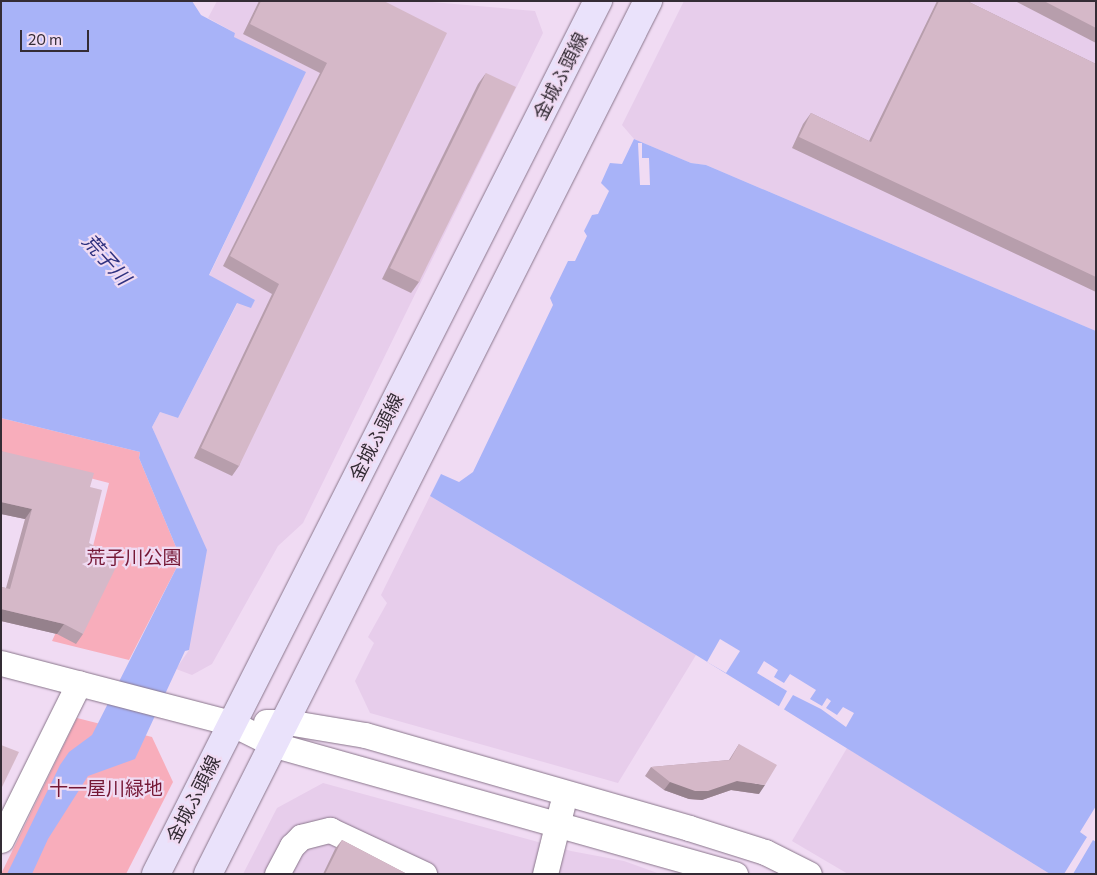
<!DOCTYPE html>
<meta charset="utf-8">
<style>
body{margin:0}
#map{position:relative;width:1097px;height:875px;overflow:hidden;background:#f0dbf3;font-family:Commissioner,"Noto Sans JP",sans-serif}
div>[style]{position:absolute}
.built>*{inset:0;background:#e7cdeb}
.green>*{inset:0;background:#f8adbb}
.water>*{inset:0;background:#a8b3f8}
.pier>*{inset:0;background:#f0dbf3}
.roads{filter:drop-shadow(0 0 1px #89768b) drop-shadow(0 0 1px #89768b)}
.minor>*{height:25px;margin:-12.5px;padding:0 12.5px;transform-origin:12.5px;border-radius:12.5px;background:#fff}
.major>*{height:28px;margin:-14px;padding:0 14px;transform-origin:14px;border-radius:14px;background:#eae2fb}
.wall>*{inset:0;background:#b79eac}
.shaded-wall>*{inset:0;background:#95818c}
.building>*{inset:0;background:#d5b8c8}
span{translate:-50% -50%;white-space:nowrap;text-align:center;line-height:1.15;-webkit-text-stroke:4.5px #f0dbf3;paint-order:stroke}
.street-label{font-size:19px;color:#342c35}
.park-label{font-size:19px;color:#751836}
.water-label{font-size:20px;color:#2f317f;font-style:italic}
.frame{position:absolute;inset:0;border:2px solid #342c35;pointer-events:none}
.scale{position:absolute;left:20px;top:30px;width:69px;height:22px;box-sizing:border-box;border:2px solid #342c35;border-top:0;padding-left:6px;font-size:15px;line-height:18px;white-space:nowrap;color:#342c35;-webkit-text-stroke:4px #f0dbf3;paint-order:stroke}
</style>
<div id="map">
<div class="built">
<i style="clip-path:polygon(217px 1px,420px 1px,535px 11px,543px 33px,303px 523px,278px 546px,212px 664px,192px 675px,176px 669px,189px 650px,184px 500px,152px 427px,160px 412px,178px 418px,238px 302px,251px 307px,255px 300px,209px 276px,305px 73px,233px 37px,235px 33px,208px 18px)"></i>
<i style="clip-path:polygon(684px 1px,1096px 1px,1096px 331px,706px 165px,691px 163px,634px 139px,622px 125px)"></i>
<i style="clip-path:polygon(430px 496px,696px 655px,618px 783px,370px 713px,355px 681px,374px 643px,368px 637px,387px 603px,381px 595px)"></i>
<i style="clip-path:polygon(847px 748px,1050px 874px,848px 874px,792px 841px)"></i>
<i style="clip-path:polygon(323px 783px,571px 851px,624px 861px,660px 874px,243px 874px,277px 808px)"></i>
</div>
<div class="green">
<i style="clip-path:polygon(1px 418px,140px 452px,139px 458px,181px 559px,129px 660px,52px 641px,90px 558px,109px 483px,1px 455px)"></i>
<i style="clip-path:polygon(77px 718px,152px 737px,173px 782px,126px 874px,1px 874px)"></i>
</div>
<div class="water">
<i style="clip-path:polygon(1px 1px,192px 1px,201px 15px,235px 33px,234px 37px,306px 72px,209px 275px,255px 300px,251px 308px,237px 303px,178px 418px,160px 412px,152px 427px,207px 550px,189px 650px,185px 651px,135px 759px,88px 776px,48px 839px,32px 874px,7px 874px,60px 765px,69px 752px,92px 735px,181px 559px,139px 458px,140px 452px,1px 418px)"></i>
<i style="clip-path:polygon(634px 139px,691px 163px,706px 165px,1096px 331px,1096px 874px,1050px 874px,696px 655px,430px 496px,441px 474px,459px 482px,473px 472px,553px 305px,550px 298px,568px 261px,575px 261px,587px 236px,584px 231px,592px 215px,598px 214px,609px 191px,601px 183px,610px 163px,622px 164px)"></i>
</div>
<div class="pier">
<i style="clip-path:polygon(638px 143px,642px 143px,642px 158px,649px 158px,650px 185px,640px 185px)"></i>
<i style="clip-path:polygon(720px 639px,740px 651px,726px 673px,707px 662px)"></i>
<i style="clip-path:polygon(764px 661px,778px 670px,774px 677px,784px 683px,790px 674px,816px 690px,810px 699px,822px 706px,827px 698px,831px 701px,826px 708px,837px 715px,843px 707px,854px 713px,846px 727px,821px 709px,793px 695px,783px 711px,778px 708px,787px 691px,757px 673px)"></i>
<i style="clip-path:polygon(1096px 806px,1096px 842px,1093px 840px,1073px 874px,1064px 874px,1087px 837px,1080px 832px)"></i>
</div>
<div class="roads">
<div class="minor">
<i style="left:1px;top:663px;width:238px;rotate:14.6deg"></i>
<i style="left:231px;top:723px;width:49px;rotate:26.6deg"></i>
<i style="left:275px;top:745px;width:478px;rotate:15.7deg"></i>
<i style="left:266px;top:722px;width:21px"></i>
<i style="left:287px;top:722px;width:79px;rotate:9.5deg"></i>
<i style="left:365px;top:735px;width:337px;rotate:16deg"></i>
<i style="left:689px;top:828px;width:80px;rotate:17.5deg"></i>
<i style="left:765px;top:852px;width:49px;rotate:26.6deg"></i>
<i style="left:1px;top:840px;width:175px;rotate:-63.6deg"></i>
<i style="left:277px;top:874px;width:32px;rotate:-62deg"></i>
<i style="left:292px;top:846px;width:13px;rotate:-45deg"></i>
<i style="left:301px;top:837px;width:30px;rotate:-14deg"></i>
<i style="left:330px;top:830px;width:104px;rotate:25.1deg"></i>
<i style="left:545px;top:874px;width:70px;rotate:-76deg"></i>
</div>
<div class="major">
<i style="left:156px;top:874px;width:979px;rotate:-63.15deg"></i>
<i style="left:208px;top:874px;width:978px;rotate:-63.25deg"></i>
</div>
</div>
<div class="wall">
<i style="clip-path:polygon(259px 1px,384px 1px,239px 466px,232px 476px,194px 458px,272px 294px,223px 266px,320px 73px,243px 34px)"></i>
<i style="clip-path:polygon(937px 1px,967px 1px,1096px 64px,1096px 292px,792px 148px,803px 124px,811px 113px,869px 141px)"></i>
<i style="clip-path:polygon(1015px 1px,1096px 1px,1096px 43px)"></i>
<i style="clip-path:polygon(486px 73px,419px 282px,411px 293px,382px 279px,478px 84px)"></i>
<i style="clip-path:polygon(1px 451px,90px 487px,89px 543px,83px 634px,76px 644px,57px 634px,1px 621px,1px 587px,6px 588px,25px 519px,1px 514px)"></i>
<i style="clip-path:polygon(739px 744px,759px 794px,731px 790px,702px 800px,689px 799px,664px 790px,645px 776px,651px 767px,729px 760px)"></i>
<i style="clip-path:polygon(342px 840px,407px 874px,323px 874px,335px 849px)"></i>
</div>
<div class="shaded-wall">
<i style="clip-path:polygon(1px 502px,32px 509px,25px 519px,1px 514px)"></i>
<i style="clip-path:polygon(1px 609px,64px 624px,57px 634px,1px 621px)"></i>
<i style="clip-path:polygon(737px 781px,765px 785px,759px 794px,731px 790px,702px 800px,689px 799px,664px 790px,670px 782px)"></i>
</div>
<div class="building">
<i style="clip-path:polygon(261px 1px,384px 1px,447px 33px,239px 466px,201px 448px,279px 284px,230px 256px,327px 63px,250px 24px)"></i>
<i style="clip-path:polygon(939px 1px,967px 1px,1096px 64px,1096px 277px,799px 137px,811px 113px,871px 142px)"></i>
<i style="clip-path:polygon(1044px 1px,1096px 1px,1096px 28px)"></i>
<i style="clip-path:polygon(486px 73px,516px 87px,419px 282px,390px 268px)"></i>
<i style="clip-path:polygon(1px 451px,94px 473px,90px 487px,102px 490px,89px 543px,120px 559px,83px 634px,64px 624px,1px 609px,1px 587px,10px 589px,32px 509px,1px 502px)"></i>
<i style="clip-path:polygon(739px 744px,777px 765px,765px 785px,737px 781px,708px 791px,695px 791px,670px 782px,651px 767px,730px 760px)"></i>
<i style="clip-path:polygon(1px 745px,19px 752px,2px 787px,1px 787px)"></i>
<i style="clip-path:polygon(342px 840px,407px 874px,325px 874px)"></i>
</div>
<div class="street-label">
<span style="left:560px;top:76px;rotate:-63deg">金城ふ頭線</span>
<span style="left:376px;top:437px;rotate:-63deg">金城ふ頭線</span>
<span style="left:193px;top:799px;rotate:-63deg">金城ふ頭線</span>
</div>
<div class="park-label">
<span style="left:134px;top:557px">荒子川公園</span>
<span style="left:106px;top:788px">十一屋川緑地</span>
</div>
<div class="water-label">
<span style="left:107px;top:259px;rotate:48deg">荒子川</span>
</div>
<div class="frame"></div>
<div class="scale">20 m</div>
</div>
